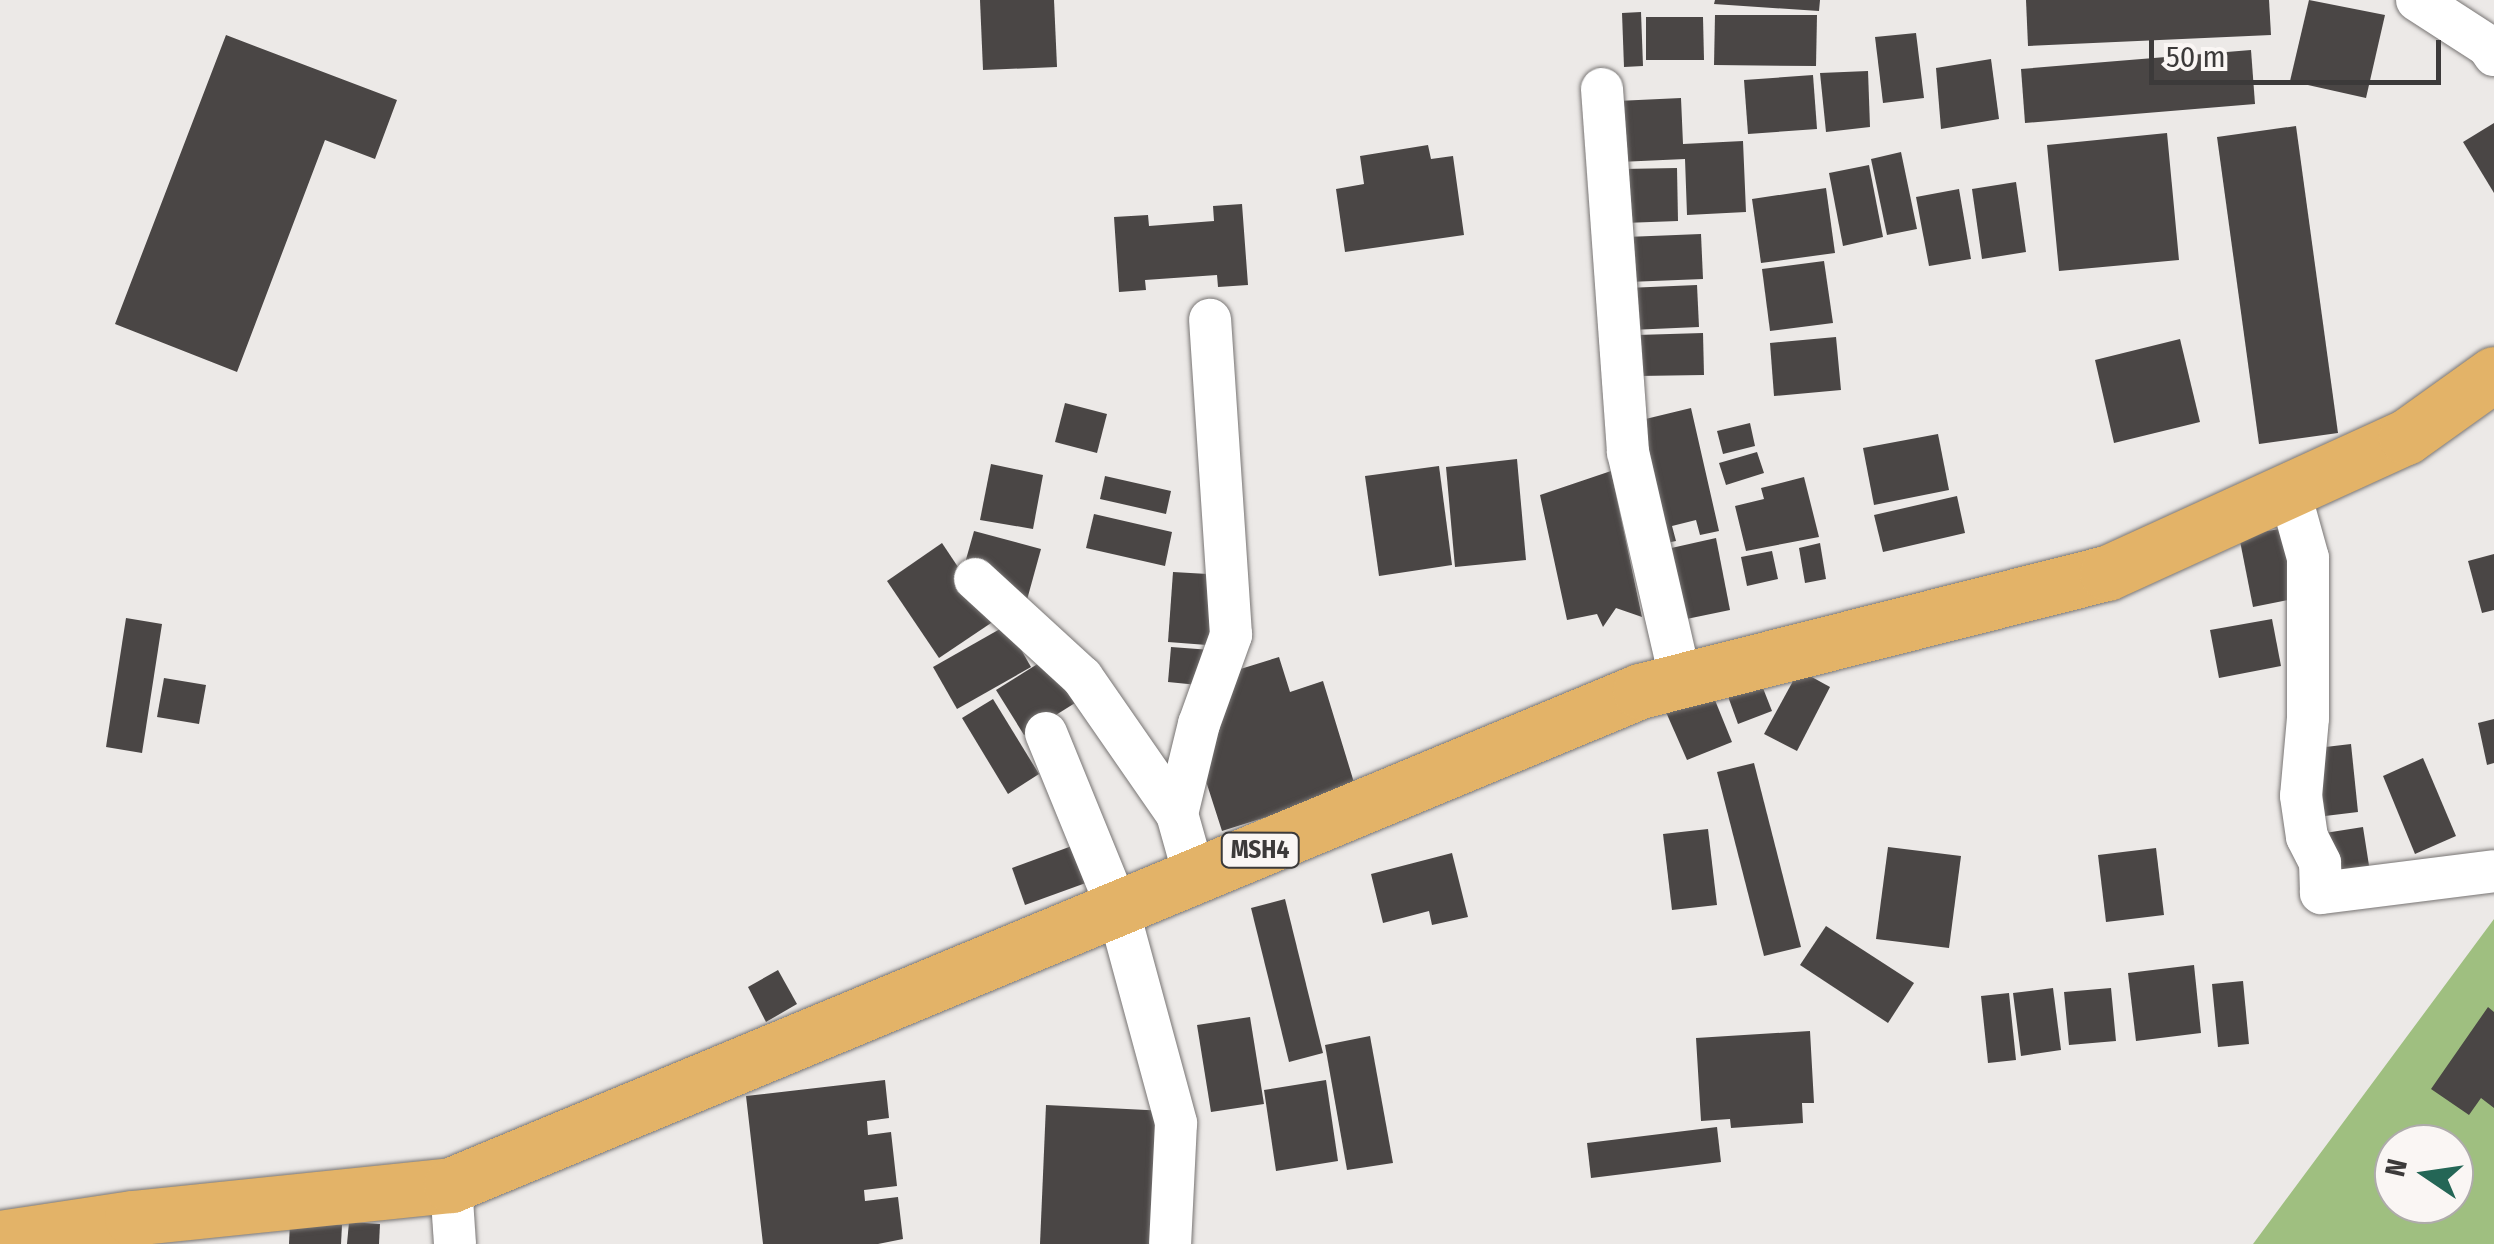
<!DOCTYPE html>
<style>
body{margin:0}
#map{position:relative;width:2494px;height:1244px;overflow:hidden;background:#ece9e7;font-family:"Fira Sans Condensed",sans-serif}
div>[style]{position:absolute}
.forest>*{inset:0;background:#9fbf80}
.building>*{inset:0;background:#4a4645}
.roads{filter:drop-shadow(0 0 2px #787574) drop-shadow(0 0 2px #787574)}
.minor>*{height:42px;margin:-21px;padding:0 21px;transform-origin:21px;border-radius:21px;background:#fff}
.primary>*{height:55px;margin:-27.5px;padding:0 27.5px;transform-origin:27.5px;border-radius:27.5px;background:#e3b368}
span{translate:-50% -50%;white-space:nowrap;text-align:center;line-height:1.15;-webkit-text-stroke:10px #faf6f4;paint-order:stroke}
.shield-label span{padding:2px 8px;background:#faf6f4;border:2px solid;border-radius:8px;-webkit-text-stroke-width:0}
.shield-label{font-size:25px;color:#3c3a3a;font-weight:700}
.north{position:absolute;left:2374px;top:1124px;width:100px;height:100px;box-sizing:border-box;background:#faf6f4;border:2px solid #aeabaa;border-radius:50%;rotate:283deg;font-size:28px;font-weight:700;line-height:40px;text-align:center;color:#3c3a3a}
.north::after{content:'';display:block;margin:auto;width:35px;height:45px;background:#246656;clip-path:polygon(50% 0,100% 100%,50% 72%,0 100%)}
.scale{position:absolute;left:2149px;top:40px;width:292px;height:45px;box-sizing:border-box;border:5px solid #3c3a3a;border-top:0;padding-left:12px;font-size:30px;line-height:35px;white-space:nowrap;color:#3c3a3a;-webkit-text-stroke:8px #faf6f4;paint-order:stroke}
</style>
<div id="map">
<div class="forest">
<i style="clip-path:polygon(evenodd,2494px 919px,2494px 1244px,2253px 1244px,2494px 919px,2394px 1144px,2454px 1144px,2454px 1204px,2394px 1204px,2394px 1144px)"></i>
</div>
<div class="building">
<i style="clip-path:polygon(980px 0,1054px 0,1057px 67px,983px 70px)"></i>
<i style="clip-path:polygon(1715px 0,1820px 0,1819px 11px,1714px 4px)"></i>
<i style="clip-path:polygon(2026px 0,2269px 0,2271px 35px,2028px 46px)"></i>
<i style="clip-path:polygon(2309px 0,2385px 15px,2366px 98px,2290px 81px)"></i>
<i style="clip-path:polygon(1641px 12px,1643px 66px,1624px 67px,1622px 13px)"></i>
<i style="clip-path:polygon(1715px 15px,1817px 15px,1816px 66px,1714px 65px)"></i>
<i style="clip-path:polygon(1646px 17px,1703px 17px,1704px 60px,1646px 60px)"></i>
<i style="clip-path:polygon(1916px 33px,1924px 98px,1883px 103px,1875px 37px)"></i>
<i style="clip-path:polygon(226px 35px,397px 100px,375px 159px,325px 140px,237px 372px,115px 324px)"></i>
<i style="clip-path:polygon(2251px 50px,2255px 104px,2025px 123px,2021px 69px)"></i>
<i style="clip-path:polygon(1991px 59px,1999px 119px,1941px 129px,1936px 68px)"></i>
<i style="clip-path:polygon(1868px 71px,1870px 127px,1826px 132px,1820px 73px)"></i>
<i style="clip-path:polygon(1813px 75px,1817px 129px,1748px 134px,1744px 80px)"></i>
<i style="clip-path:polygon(1681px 98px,1683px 144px,1743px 141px,1746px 212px,1687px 215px,1685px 159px,1619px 162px,1617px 101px)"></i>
<i style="clip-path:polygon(2494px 123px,2494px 193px,2463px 142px)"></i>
<i style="clip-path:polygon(2296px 126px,2338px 433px,2259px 444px,2217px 137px)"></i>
<i style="clip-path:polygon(2167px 133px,2179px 260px,2059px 271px,2047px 145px)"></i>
<i style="clip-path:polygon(1428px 145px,1431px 159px,1453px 156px,1464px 235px,1345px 252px,1336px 189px,1364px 184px,1360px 156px)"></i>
<i style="clip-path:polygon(1901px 152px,1917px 229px,1887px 235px,1871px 159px)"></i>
<i style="clip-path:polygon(1869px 165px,1883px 237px,1843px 246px,1829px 173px)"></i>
<i style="clip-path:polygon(1677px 168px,1678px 221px,1624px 223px,1623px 169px)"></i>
<i style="clip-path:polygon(2016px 182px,2026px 252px,1982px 259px,1972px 189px)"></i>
<i style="clip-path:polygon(1826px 188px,1835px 253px,1761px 263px,1752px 199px)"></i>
<i style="clip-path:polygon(1959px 189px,1971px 259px,1929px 266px,1916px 197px)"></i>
<i style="clip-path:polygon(1242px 204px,1248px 285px,1218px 287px,1217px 275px,1145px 280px,1146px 290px,1119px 292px,1114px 217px,1148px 215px,1149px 226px,1214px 221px,1213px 206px)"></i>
<i style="clip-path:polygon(1701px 234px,1703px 279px,1628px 282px,1626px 237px)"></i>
<i style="clip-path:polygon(1824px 261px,1833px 323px,1770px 331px,1762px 269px)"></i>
<i style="clip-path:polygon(1697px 285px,1699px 327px,1630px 330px,1627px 288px)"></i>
<i style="clip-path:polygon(1703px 333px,1704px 375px,1638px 376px,1637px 335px)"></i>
<i style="clip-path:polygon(1836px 337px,1841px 390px,1774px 396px,1770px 343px)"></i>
<i style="clip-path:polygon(2180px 339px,2200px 422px,2114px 443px,2095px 360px)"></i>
<i style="clip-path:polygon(1065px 403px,1107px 414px,1097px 453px,1055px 442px)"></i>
<i style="clip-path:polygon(1691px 408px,1719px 531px,1700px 535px,1696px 520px,1672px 526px,1676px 541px,1657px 545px,1629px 423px)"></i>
<i style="clip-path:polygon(1750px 423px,1755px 446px,1723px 454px,1717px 431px)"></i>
<i style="clip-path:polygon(1938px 434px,1949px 490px,1874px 505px,1863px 448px)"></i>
<i style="clip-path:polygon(1757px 452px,1764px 473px,1726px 485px,1719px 463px)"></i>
<i style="clip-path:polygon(1517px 459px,1526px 560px,1455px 567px,1446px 467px)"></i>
<i style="clip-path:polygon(991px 464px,1043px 475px,1033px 529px,980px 520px)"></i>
<i style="clip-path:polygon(1439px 466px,1452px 565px,1379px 576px,1365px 476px)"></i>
<i style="clip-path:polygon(1611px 471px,1642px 617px,1616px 608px,1603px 627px,1597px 614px,1567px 620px,1540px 495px)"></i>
<i style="clip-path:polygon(1105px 476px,1171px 491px,1166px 514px,1100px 499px)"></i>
<i style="clip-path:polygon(1804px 477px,1819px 537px,1746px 551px,1735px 506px,1764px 499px,1761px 488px)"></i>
<i style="clip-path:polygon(1957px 496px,1965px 533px,1883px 552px,1874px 515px)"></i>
<i style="clip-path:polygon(1094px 514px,1172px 532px,1165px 566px,1086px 548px)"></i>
<i style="clip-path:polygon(2285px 528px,2298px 598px,2253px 607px,2239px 536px)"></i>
<i style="clip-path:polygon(974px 531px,1041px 549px,1025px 607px,965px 563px)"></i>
<i style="clip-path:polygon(1716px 538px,1730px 610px,1672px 622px,1658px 551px)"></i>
<i style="clip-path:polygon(942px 543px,994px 621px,939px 658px,887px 581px)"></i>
<i style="clip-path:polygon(1820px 543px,1826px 579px,1805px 583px,1799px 548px)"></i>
<i style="clip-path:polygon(1772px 551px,1778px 579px,1747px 586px,1741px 557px)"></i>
<i style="clip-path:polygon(2494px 554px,2494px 610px,2482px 613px,2468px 561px)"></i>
<i style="clip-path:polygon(1173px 572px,1225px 575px,1220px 646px,1168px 642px)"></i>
<i style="clip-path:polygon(126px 618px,162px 624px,142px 753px,106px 747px)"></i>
<i style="clip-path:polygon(2272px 619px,2281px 666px,2219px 678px,2210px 630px)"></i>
<i style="clip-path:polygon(1007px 625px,1031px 667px,957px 709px,933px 667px)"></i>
<i style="clip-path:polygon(1171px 647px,1211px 650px,1208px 686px,1168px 682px)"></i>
<i style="clip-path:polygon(1279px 657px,1290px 692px,1323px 681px,1356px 789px,1222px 831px,1204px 775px,1234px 671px)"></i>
<i style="clip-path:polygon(1047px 658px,1075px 703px,1024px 735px,996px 690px)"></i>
<i style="clip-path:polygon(1799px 670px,1830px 687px,1797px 751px,1764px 734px)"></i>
<i style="clip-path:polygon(164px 678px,206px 685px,199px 724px,157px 717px)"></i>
<i style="clip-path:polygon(1759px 678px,1772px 711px,1738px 724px,1726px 691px)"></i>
<i style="clip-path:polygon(1708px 683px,1732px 742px,1687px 760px,1662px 703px)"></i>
<i style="clip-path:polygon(993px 699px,1039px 774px,1008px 794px,962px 718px)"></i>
<i style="clip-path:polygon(2494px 719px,2494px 763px,2487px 765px,2478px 723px)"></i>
<i style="clip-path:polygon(2351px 744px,2358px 812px,2325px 816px,2317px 748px)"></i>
<i style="clip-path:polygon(2423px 758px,2456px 836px,2415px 854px,2383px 776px)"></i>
<i style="clip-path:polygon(1754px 763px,1801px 947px,1764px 956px,1717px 772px)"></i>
<i style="clip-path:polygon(2363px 827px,2370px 872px,2332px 879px,2325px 833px)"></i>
<i style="clip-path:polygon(1708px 829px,1717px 905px,1672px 910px,1663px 834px)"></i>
<i style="clip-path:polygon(1080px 843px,1094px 880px,1025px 905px,1012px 868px)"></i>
<i style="clip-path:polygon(1888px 847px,1961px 856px,1949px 948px,1876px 939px)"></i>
<i style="clip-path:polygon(2156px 848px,2164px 915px,2106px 922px,2098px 855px)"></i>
<i style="clip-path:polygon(1452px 853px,1468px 917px,1432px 925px,1429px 911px,1383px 923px,1371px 874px)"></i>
<i style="clip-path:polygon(1285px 899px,1323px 1053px,1289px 1062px,1251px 908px)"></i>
<i style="clip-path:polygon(1826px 926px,1914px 983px,1888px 1023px,1800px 965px)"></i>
<i style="clip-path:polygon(2194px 965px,2201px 1033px,2136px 1041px,2128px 973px)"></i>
<i style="clip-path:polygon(778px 970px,797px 1004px,766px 1022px,748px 987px)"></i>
<i style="clip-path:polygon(2243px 981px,2249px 1044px,2218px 1047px,2212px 984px)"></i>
<i style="clip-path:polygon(2053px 988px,2061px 1050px,2021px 1056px,2013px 993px)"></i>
<i style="clip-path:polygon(2111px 988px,2116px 1041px,2069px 1045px,2064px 992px)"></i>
<i style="clip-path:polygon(2009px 993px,2016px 1060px,1988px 1063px,1981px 996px)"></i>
<i style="clip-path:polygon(2488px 1007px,2494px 1012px,2494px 1108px,2481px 1098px,2469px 1115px,2431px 1089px)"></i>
<i style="clip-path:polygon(1250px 1017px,1264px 1104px,1211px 1112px,1197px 1025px)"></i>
<i style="clip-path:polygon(1810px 1031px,1814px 1103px,1802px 1103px,1803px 1123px,1731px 1128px,1730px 1119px,1701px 1121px,1696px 1038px)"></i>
<i style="clip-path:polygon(1370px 1036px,1393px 1163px,1347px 1170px,1325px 1045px)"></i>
<i style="clip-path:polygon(885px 1080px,889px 1118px,867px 1121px,868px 1135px,891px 1132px,897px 1186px,864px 1190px,865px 1201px,898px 1197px,903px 1239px,878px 1244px,763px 1244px,746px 1096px)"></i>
<i style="clip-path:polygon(1326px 1080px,1338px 1161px,1276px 1171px,1264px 1090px)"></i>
<i style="clip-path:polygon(1046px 1105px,1167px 1111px,1161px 1244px,1040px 1244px)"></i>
<i style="clip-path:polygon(1717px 1127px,1721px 1162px,1591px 1178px,1587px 1143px)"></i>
<i style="clip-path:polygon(290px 1222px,342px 1225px,341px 1244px,289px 1244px)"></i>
<i style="clip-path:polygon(349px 1222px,380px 1224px,379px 1244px,347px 1244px)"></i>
</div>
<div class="roads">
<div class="minor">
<i style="left:2417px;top:0;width:85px;rotate:32.9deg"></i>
<i style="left:2488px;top:46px;width:11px;rotate:56deg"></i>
<i style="left:1602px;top:89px;width:364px;rotate:85.9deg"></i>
<i style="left:1628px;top:452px;width:235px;rotate:77deg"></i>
<i style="left:2289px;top:490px;width:71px;rotate:74.4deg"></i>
<i style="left:2308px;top:558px;width:160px;rotate:90deg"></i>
<i style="left:2308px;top:718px;width:78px;rotate:95.1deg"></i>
<i style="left:2301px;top:796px;width:41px;rotate:81.7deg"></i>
<i style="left:2307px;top:837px;width:29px;rotate:63deg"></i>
<i style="left:2320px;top:863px;width:30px;rotate:88deg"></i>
<i style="left:2321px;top:893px;width:174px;rotate:-7.2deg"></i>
<i style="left:975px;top:579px;width:145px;rotate:42.5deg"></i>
<i style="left:1082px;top:677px;width:167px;rotate:55.3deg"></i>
<i style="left:1046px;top:733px;width:190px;rotate:67.8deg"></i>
<i style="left:1118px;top:909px;width:222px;rotate:74.8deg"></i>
<i style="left:1176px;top:1123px;width:121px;rotate:92.8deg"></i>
<i style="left:1195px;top:878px;width:66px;rotate:-105.7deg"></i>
<i style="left:1177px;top:814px;width:93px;rotate:-76.3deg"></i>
<i style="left:1199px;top:724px;width:95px;rotate:-70.2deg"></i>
<i style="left:1231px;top:635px;width:316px;rotate:-93.8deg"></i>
<i style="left:451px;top:1185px;width:59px;rotate:86.1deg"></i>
</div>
<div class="primary">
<i style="left:0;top:1238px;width:134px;rotate:-8.6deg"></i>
<i style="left:132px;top:1218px;width:321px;rotate:-5.9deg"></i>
<i style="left:451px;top:1185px;width:1288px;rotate:-22.56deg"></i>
<i style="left:1640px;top:691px;width:482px;rotate:-14.2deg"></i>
<i style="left:2107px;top:573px;width:328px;rotate:-24.5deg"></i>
<i style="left:2406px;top:437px;width:108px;rotate:-35.6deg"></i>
</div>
</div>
<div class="shield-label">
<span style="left:1260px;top:850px">MSH4</span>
</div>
<div class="north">N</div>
<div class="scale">50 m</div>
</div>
